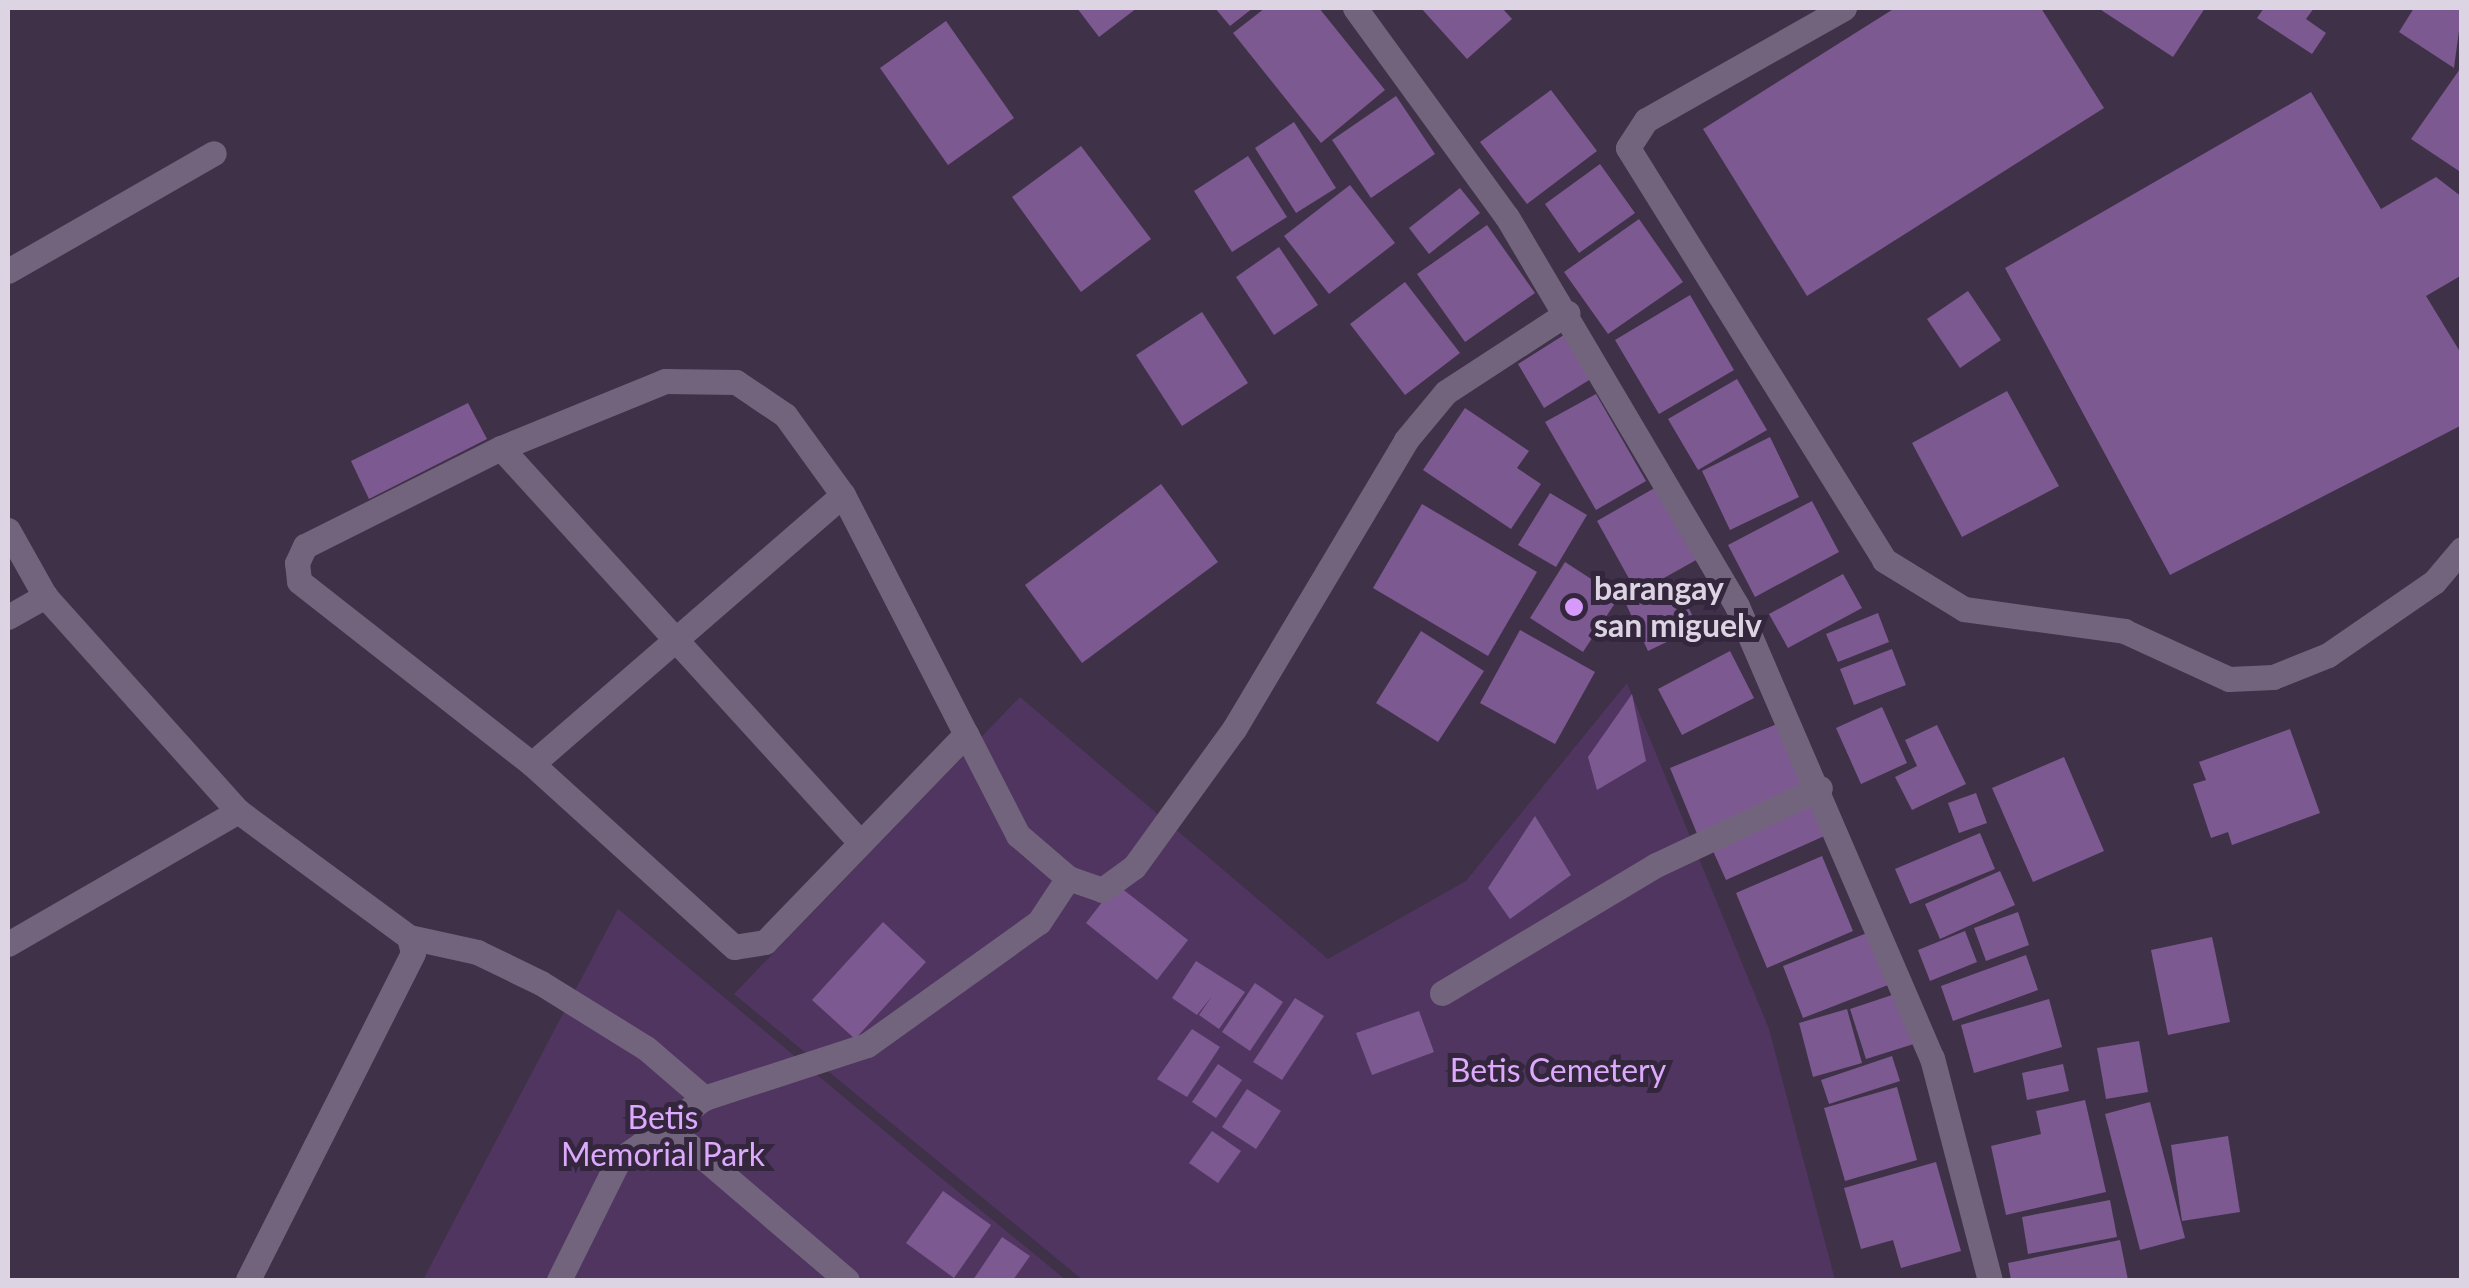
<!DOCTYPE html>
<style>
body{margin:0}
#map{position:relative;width:2469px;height:1288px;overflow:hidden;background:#3f3147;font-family:Lato,sans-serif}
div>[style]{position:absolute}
.green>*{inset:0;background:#503560}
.building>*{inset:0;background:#7d5992}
.lane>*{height:25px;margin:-12.5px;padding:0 12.5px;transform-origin:12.5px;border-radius:12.5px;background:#73647d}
.street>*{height:25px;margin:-12.5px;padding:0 12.5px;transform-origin:12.5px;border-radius:12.5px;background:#73647d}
.dots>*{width:28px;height:28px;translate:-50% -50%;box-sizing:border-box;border:5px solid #34273d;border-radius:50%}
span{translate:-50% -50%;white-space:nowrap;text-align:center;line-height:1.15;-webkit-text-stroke:10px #34273d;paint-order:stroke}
.poi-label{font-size:32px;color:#dcd4e2;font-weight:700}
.left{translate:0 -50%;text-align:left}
.park-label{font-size:32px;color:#dca9fc}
.frame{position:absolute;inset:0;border:10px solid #dcd4e2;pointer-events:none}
</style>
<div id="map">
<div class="green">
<i style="clip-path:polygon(1627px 683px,1769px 1029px,1835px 1280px,1083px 1280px,734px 994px,1020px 697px,1328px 959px,1466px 881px)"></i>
<i style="clip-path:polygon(618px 909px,929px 1168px,1066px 1280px,423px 1280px)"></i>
</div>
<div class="building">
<i style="clip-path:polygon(1077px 8px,1137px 8px,1099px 37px)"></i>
<i style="clip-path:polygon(1215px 8px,1253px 8px,1230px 26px)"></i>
<i style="clip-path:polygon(1265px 8px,1319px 8px,1385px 90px,1321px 143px,1233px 33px)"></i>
<i style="clip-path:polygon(1421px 8px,1502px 8px,1512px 19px,1467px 59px)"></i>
<i style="clip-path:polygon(1895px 8px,2041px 8px,2104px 108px,1807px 296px,1703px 129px)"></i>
<i style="clip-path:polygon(2098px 8px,2205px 8px,2173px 57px)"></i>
<i style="clip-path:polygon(2264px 8px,2314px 8px,2306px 19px,2326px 33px,2312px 54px,2257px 18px)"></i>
<i style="clip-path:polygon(2414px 8px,2462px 8px,2454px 68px,2399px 32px)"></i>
<i style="clip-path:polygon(946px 21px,1014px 118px,948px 165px,880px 68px)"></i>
<i style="clip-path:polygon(2462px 66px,2462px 173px,2411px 139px)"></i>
<i style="clip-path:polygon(1551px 90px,1597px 151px,1527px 204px,1480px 142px)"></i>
<i style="clip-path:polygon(2311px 92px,2381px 209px,2436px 177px,2462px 197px,2462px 275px,2426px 296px,2462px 355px,2462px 425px,2170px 575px,2005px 268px)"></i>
<i style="clip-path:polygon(1396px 96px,1435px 154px,1371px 198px,1332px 140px)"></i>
<i style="clip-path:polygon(1294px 122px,1336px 188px,1296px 213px,1255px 148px)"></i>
<i style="clip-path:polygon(1081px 146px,1151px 239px,1081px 292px,1012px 197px)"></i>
<i style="clip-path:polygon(1248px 156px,1287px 217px,1232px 252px,1194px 191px)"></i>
<i style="clip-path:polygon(1600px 164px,1635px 213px,1579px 253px,1545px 204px)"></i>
<i style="clip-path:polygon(1350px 185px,1395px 243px,1329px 294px,1284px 236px)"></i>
<i style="clip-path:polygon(1460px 188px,1480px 213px,1429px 254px,1409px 228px)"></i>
<i style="clip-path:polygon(1639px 219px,1683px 282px,1608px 334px,1564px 272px)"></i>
<i style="clip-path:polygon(1487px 225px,1535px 293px,1465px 342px,1417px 274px)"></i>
<i style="clip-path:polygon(1279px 247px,1318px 305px,1274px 335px,1236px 277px)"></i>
<i style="clip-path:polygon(1405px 282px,1460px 353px,1405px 395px,1350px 324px)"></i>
<i style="clip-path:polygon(1968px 291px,2001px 340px,1960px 368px,1927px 319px)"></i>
<i style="clip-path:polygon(1690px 295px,1734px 370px,1659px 414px,1615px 340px)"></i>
<i style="clip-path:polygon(1202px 312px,1248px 383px,1182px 426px,1136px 355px)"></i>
<i style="clip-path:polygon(1567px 333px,1594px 377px,1544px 408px,1518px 364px)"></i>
<i style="clip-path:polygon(1737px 379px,1767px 430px,1698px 470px,1668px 419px)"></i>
<i style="clip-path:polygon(2007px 391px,2059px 486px,1962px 537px,1912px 443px)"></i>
<i style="clip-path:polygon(1596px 394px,1646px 481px,1596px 510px,1545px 422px)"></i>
<i style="clip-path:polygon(468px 403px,487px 439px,369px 499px,351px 461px)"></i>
<i style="clip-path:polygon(1465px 408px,1529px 451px,1517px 468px,1541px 484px,1511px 529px,1423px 470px)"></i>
<i style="clip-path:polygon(1770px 437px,1799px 497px,1730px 530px,1702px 471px)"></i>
<i style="clip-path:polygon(1161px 484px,1218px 562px,1082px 663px,1025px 585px)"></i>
<i style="clip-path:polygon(1658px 486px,1698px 559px,1637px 593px,1597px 521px)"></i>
<i style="clip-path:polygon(1550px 493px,1587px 515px,1556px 567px,1518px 545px)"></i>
<i style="clip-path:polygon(1812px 501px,1839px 552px,1755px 597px,1728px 545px)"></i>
<i style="clip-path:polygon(1422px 504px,1537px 572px,1488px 656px,1373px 588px)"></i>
<i style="clip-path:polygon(1565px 562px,1619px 597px,1583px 652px,1530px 618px)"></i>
<i style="clip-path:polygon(1843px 574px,1862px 608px,1788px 648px,1769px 614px)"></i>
<i style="clip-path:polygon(1675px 580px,1698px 627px,1648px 651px,1626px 604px)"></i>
<i style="clip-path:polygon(1878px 613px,1889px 642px,1838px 662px,1826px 634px)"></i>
<i style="clip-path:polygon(1520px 630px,1595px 672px,1555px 744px,1480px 703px)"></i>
<i style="clip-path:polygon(1421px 631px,1484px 671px,1438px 742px,1376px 703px)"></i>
<i style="clip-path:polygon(1892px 649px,1906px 685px,1854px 705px,1840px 669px)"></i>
<i style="clip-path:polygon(1730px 651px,1754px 698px,1682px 735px,1658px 689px)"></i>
<i style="clip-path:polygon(1632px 694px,1646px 761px,1597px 790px,1588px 757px)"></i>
<i style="clip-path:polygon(1882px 707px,1907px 763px,1861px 784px,1836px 728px)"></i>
<i style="clip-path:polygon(1777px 724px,1805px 792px,1698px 836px,1670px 768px)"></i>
<i style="clip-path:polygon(1937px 725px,1966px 784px,1912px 810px,1895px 777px,1917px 766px,1905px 740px)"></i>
<i style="clip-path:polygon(2290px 729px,2320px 813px,2232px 845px,2228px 832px,2211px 838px,2193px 784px,2206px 780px,2199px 762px)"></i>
<i style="clip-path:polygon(2064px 757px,2104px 851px,2033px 882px,1992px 788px)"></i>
<i style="clip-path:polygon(1976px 793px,1987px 823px,1959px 833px,1948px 803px)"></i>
<i style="clip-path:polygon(1814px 795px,1831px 833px,1726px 880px,1709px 842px)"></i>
<i style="clip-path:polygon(1535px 816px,1571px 875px,1510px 919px,1488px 888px)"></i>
<i style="clip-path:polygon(1980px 833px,1995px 869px,1910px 904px,1895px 869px)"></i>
<i style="clip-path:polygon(1822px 856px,1853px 931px,1767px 968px,1736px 893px)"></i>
<i style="clip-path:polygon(2000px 871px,2015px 905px,1940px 939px,1925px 904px)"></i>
<i style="clip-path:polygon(1116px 884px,1188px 940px,1157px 980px,1086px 923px)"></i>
<i style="clip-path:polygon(2018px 912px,2029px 945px,1986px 961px,1974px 928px)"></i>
<i style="clip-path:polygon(883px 922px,926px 962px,855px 1039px,812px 1000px)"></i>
<i style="clip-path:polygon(1965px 931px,1977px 962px,1930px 981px,1918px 950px)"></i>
<i style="clip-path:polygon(1867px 933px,1888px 985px,1803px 1018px,1783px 966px)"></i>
<i style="clip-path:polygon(2212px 937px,2230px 1022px,2168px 1035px,2151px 950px)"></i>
<i style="clip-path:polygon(2026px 955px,2038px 990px,1953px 1021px,1941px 986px)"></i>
<i style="clip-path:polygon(1196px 961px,1245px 992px,1219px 1029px,1199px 1015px,1212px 996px,1197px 1015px,1172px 998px)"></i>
<i style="clip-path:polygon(1255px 983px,1283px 1002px,1250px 1051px,1222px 1032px)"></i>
<i style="clip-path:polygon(1901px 992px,1917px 1043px,1866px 1059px,1850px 1009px)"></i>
<i style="clip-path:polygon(1295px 998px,1324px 1016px,1282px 1080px,1253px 1062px)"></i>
<i style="clip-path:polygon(2049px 999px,2062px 1047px,1974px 1073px,1961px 1025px)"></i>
<i style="clip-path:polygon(1847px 1009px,1862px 1063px,1813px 1077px,1799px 1023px)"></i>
<i style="clip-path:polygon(1419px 1011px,1434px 1052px,1372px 1075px,1356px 1033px)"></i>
<i style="clip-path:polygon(1192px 1029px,1220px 1047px,1187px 1097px,1157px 1079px)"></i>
<i style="clip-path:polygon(2139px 1041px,2148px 1092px,2106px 1099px,2097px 1048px)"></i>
<i style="clip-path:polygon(1892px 1056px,1900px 1081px,1829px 1104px,1821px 1080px)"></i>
<i style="clip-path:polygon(1218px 1064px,1242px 1080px,1216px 1118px,1192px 1102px)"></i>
<i style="clip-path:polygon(2063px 1064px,2069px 1091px,2027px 1100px,2022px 1073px)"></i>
<i style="clip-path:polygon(1897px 1087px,1917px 1160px,1845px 1181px,1824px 1108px)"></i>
<i style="clip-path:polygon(1247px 1089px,1281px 1111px,1256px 1149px,1222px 1127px)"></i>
<i style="clip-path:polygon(2085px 1100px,2106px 1192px,2006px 1215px,1991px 1146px,2041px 1134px,2036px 1111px)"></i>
<i style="clip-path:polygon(2150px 1102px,2185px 1238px,2140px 1250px,2105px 1114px)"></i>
<i style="clip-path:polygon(1212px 1131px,1241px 1151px,1218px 1183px,1189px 1163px)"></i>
<i style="clip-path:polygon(2228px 1136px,2240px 1212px,2182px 1221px,2171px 1145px)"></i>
<i style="clip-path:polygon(1936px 1162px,1961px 1251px,1901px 1268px,1893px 1240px,1861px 1249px,1844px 1188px)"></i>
<i style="clip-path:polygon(943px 1191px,991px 1225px,954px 1278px,906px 1243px)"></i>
<i style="clip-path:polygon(2110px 1200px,2117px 1237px,2028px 1254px,2022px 1217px)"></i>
<i style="clip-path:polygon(1002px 1237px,1030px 1256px,1013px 1280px,973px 1280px)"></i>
<i style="clip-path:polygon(2120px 1240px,2128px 1280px,2011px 1280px,2008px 1263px)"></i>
</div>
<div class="lane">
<i style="left:1844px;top:8px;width:227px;rotate:150.5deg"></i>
<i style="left:1646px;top:120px;width:33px;rotate:123deg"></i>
<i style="left:1628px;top:148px;width:485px;rotate:58.1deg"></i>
<i style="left:1884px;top:560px;width:94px;rotate:31.5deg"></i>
<i style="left:1964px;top:609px;width:162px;rotate:7.8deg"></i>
<i style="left:2124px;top:631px;width:115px;rotate:24.6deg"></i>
<i style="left:2229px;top:679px;width:44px;rotate:-2.6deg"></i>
<i style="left:2273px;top:677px;width:59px;rotate:-21.8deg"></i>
<i style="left:2328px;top:655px;width:129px;rotate:-34.6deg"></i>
<i style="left:2434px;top:582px;width:43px;rotate:-49.7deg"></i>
<i style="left:409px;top:937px;width:70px;rotate:12.4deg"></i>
<i style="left:477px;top:952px;width:71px;rotate:25.8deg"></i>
<i style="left:541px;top:983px;width:123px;rotate:31.8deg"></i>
<i style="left:646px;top:1048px;width:77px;rotate:40.8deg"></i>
<i style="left:657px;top:1133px;width:59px;rotate:-36.7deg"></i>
<i style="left:704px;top:1098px;width:171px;rotate:-18deg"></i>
<i style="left:867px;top:1045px;width:211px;rotate:-35.6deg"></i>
<i style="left:1039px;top:922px;width:53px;rotate:-56.6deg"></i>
<i style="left:559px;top:1280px;width:133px;rotate:-63.6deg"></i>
<i style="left:618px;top:1161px;width:48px;rotate:-35.7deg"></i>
<i style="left:657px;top:1133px;width:28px;rotate:17deg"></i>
<i style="left:684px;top:1141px;width:214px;rotate:40.5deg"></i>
</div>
<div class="street">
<i style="left:1355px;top:8px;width:258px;rotate:54deg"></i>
<i style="left:1507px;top:217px;width:452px;rotate:59.4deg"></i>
<i style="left:1737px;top:606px;width:492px;rotate:66.7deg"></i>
<i style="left:1932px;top:1058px;width:229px;rotate:75.4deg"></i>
<i style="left:8px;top:271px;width:237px;rotate:-29.8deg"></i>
<i style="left:501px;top:448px;width:532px;rotate:47.67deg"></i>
<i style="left:8px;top:530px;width:76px;rotate:60.7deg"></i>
<i style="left:45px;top:596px;width:289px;rotate:48.1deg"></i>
<i style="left:238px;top:811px;width:212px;rotate:36.4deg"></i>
<i style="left:409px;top:937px;width:16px;rotate:76deg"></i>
<i style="left:413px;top:953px;width:366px;rotate:116.8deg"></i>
<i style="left:8px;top:617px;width:43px;rotate:-29.6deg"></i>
<i style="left:966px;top:734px;width:289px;rotate:134deg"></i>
<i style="left:765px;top:942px;width:31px;rotate:171deg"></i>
<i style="left:734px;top:947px;width:273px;rotate:-137.8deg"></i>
<i style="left:532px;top:764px;width:296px;rotate:-141.9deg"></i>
<i style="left:299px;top:581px;width:18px;rotate:-96deg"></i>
<i style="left:297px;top:563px;width:19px;rotate:-65deg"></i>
<i style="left:305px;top:546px;width:219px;rotate:-26.6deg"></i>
<i style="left:501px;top:448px;width:177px;rotate:-22.2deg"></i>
<i style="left:665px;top:381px;width:71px;rotate:0.8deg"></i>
<i style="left:736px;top:382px;width:59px;rotate:34deg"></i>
<i style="left:785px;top:415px;width:99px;rotate:54.1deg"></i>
<i style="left:843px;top:495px;width:269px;rotate:62.8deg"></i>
<i style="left:966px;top:734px;width:114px;rotate:62.8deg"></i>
<i style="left:1018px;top:835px;width:66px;rotate:40.7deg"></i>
<i style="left:1068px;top:878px;width:36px;rotate:19deg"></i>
<i style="left:1102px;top:890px;width:39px;rotate:-36deg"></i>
<i style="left:1134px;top:867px;width:170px;rotate:-54.1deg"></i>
<i style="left:1234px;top:729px;width:336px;rotate:-59.2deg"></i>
<i style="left:1406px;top:440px;width:62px;rotate:-50.2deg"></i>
<i style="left:1446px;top:392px;width:145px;rotate:-33.1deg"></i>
<i style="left:532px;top:764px;width:411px;rotate:-40.9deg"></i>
<i style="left:8px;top:944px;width:266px;rotate:-30deg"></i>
<i style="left:1442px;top:993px;width:249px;rotate:-30.9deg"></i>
<i style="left:1656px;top:865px;width:181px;rotate:-25.2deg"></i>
</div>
<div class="dots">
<i style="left:1574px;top:607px;background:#d69bfa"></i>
</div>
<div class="poi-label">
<span class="left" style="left:1594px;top:607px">barangay<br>san miguelv</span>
</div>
<div class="park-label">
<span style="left:1558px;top:1070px">Betis Cemetery</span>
<span style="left:663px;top:1136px">Betis<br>Memorial Park</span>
</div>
<div class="frame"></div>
</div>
